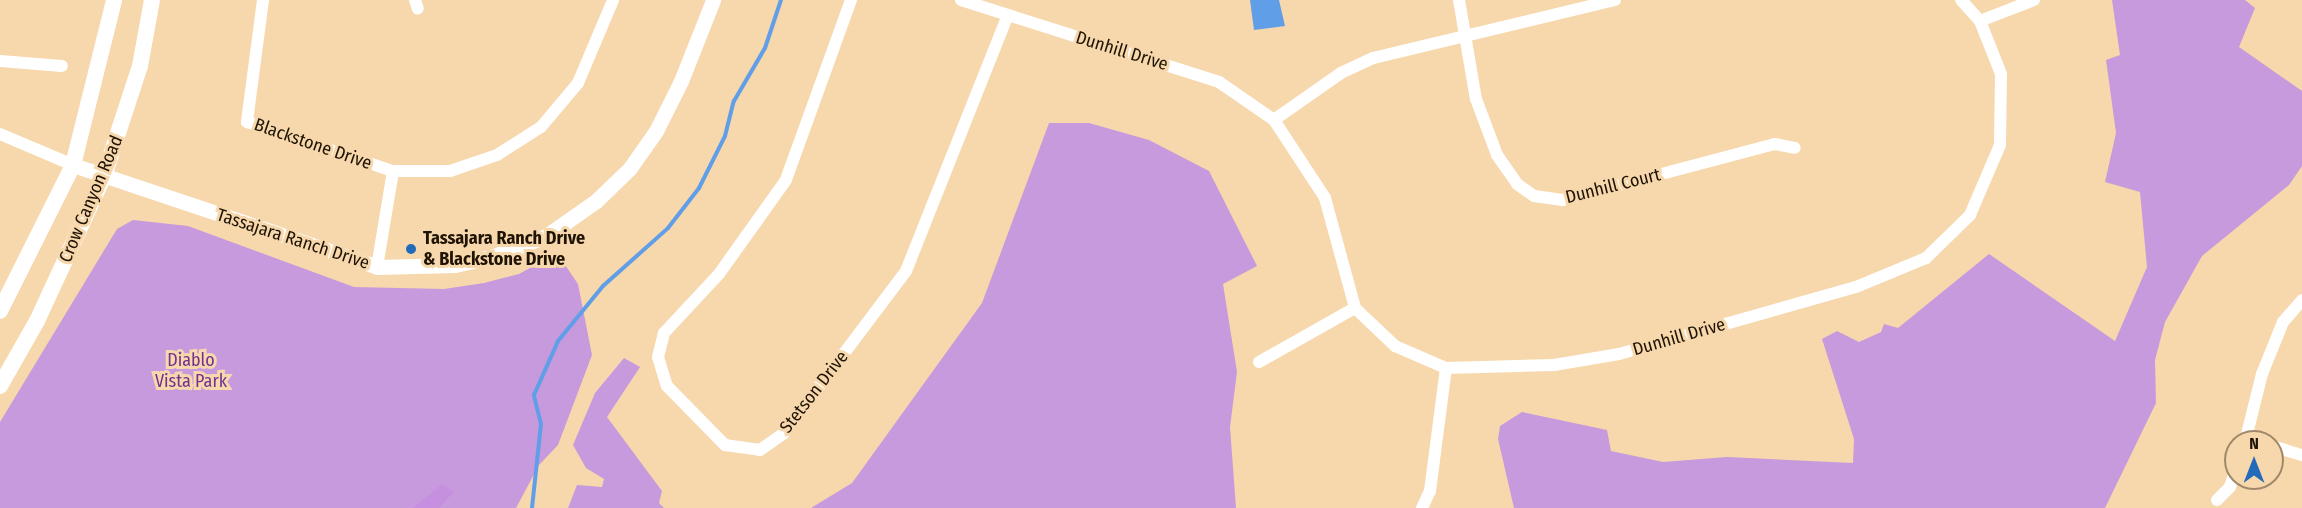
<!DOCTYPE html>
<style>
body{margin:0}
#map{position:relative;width:2302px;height:508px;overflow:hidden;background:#f7d7ac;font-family:"Fira Sans Condensed",sans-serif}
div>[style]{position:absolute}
.green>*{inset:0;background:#c79add}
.forest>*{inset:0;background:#c68fe0}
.water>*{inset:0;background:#619ee8}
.stream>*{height:4px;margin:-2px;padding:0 2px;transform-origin:2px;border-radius:2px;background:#619ee8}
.minor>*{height:12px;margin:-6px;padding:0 6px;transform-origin:6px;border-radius:6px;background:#fff}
.tertiary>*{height:15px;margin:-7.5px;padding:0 7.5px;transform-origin:7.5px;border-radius:7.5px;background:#fff}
.secondary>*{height:16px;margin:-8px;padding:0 8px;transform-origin:8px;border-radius:8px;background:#fff}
.dots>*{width:16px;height:16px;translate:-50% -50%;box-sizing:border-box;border:3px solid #f7d7ac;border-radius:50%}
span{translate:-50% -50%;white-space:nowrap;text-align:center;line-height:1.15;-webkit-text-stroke:6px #f7d7ac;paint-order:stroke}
.street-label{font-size:18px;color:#1e1304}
.poi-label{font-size:18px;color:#1e1304;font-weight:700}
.left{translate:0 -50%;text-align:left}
.park-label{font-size:18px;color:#743290}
.north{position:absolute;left:2224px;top:430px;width:60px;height:60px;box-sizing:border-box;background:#f7d7ac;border:2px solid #a08969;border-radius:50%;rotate:0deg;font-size:16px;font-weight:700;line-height:24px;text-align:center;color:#1e1304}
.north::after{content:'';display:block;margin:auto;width:21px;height:27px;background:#226aba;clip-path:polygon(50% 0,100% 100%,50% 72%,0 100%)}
</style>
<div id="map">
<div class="green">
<i style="clip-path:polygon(2112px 0,2245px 0,2255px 8px,2239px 47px,2302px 91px,2302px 166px,2289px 185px,2202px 256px,2165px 322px,2155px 360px,2156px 403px,2105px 508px,1514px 508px,1498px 439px,1500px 426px,1522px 412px,1607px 430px,1611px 451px,1663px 462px,1727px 457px,1853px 463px,1854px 439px,1822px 339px,1837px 331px,1859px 342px,1881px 332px,1884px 324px,1898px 328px,1989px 254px,2115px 341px,2147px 267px,2140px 192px,2105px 182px,2116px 133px,2106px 60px,2120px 55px)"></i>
<i style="clip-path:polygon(1049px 123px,1089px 123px,1149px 140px,1209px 171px,1257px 266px,1223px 284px,1237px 372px,1230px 427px,1236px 508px,811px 508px,852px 483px,982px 303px)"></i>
<i style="clip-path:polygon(133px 220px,188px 226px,354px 287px,444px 289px,484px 283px,519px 274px,557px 253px,578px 284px,592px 355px,558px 445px,539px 465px,516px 508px,0 508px,0 422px,117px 229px)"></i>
<i style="clip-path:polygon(624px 358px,640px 367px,607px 417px,662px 491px,659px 503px,664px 508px,568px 508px,577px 485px,602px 487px,604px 479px,586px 468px,573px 445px,595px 393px)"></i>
</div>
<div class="forest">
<i style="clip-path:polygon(442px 484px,454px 492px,439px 508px,413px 508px)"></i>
</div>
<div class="water">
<i style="clip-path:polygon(1250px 0,1279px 0,1285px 26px,1254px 30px)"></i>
</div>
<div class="stream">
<i style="left:532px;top:508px;width:84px;rotate:-83.9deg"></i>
<i style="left:541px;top:424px;width:30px;rotate:-104deg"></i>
<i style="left:534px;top:395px;width:59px;rotate:-66deg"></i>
<i style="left:558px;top:341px;width:71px;rotate:-50.7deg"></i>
<i style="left:603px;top:286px;width:87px;rotate:-41.7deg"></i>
<i style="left:668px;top:228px;width:51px;rotate:-52.2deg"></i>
<i style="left:699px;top:188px;width:58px;rotate:-63.4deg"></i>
<i style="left:725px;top:136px;width:36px;rotate:-76deg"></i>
<i style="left:734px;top:101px;width:61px;rotate:-59.7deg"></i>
<i style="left:765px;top:48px;width:51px;rotate:-71.6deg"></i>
</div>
<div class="minor">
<i style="left:263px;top:0;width:123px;rotate:97.5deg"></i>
<i style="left:247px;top:122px;width:154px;rotate:18.6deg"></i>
<i style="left:393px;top:171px;width:57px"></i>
<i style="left:450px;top:171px;width:50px;rotate:-18.8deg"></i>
<i style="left:497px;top:155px;width:52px;rotate:-32.5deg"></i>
<i style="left:541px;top:127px;width:57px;rotate:-49.9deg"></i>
<i style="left:578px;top:83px;width:90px;rotate:-67.1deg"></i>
<i style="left:415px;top:0;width:9px;rotate:72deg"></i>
<i style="left:851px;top:0;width:191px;rotate:109.9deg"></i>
<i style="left:786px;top:180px;width:115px;rotate:125.5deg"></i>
<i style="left:719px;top:274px;width:81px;rotate:133deg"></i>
<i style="left:664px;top:333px;width:25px;rotate:104deg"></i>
<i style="left:658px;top:357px;width:30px;rotate:73deg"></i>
<i style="left:667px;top:386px;width:83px;rotate:45.5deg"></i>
<i style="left:725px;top:445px;width:35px;rotate:8deg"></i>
<i style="left:760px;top:450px;width:29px;rotate:-35deg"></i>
<i style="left:784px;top:433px;width:203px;rotate:-53deg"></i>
<i style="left:906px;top:271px;width:273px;rotate:-68.3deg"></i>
<i style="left:961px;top:0;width:271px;rotate:17.6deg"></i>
<i style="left:1219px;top:82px;width:67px;rotate:34.6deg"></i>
<i style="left:1459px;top:0;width:100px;rotate:80.3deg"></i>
<i style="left:1476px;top:99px;width:60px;rotate:69.4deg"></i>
<i style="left:1497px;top:155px;width:35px;rotate:55deg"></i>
<i style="left:1517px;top:184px;width:21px;rotate:35deg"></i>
<i style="left:1534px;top:196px;width:29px;rotate:8deg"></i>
<i style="left:1563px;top:200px;width:219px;rotate:-14.8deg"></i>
<i style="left:1775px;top:144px;width:20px;rotate:11deg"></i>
<i style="left:1615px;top:0;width:249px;rotate:166.5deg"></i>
<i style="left:1373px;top:58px;width:35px;rotate:155deg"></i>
<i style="left:1341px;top:73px;width:82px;rotate:145deg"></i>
<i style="left:1274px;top:120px;width:93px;rotate:56.8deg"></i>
<i style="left:1325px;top:198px;width:114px;rotate:74.7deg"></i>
<i style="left:1355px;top:308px;width:55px;rotate:43.5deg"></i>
<i style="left:1395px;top:346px;width:56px;rotate:23.3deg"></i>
<i style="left:1446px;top:368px;width:108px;rotate:-1.6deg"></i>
<i style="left:1554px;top:365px;width:66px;rotate:-9.6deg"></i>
<i style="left:1619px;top:354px;width:246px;rotate:-15.8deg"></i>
<i style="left:1856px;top:287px;width:76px;rotate:-22.5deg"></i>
<i style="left:1926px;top:258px;width:62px;rotate:-44.3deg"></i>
<i style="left:1970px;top:215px;width:76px;rotate:-66.8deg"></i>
<i style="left:2000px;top:145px;width:71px;rotate:-89.2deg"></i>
<i style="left:2001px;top:74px;width:57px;rotate:-111.6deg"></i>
<i style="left:1980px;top:21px;width:28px;rotate:-132deg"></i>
<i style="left:1980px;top:21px;width:58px;rotate:-21.3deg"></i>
<i style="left:0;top:61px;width:62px;rotate:4.6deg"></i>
<i style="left:0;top:134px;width:79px;rotate:23deg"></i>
<i style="left:377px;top:267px;width:97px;rotate:-80.5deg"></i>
<i style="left:1259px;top:362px;width:110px;rotate:-29.4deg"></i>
<i style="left:2246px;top:438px;width:15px;rotate:16deg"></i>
<i style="left:2245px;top:442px;width:70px;rotate:-76deg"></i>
<i style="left:2262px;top:374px;width:56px;rotate:-68deg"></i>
<i style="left:2283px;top:322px;width:29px;rotate:-49deg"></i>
<i style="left:2272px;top:446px;width:31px;rotate:17deg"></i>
<i style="left:2217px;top:500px;width:18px;rotate:-45deg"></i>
<i style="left:2230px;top:487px;width:19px;rotate:-72deg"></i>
<i style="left:1422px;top:508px;width:19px;rotate:-65deg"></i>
<i style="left:1430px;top:491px;width:124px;rotate:-82.6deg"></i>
</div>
<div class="tertiary">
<i style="left:73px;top:165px;width:321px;rotate:18.5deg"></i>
<i style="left:377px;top:267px;width:78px;rotate:-1.5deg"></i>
<i style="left:455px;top:265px;width:40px;rotate:-13deg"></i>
<i style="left:494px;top:256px;width:56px;rotate:-21deg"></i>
<i style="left:546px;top:236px;width:61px;rotate:-35deg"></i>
<i style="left:596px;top:201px;width:47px;rotate:-44.1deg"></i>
<i style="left:630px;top:168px;width:45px;rotate:-54.9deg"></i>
<i style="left:656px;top:131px;width:56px;rotate:-63.4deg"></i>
<i style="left:681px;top:81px;width:87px;rotate:-68.4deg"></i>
</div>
<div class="secondary">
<i style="left:0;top:311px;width:163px;rotate:-63.4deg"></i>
<i style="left:73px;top:165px;width:170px;rotate:-76deg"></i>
<i style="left:0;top:386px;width:75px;rotate:-60.4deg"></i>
<i style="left:37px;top:321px;width:160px;rotate:-65.2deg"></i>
<i style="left:104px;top:176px;width:116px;rotate:-71.9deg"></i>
<i style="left:140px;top:66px;width:67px;rotate:-79.7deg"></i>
</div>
<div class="dots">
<i style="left:411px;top:249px;background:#226aba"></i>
</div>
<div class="street-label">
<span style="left:1122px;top:51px;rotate:17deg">Dunhill Drive</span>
<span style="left:313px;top:144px;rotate:19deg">Blackstone Drive</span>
<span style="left:1613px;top:186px;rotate:-14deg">Dunhill Court</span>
<span style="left:91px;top:199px;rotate:-67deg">Crow Canyon Road</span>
<span style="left:293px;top:239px;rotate:18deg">Tassajara Ranch Drive</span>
<span style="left:1679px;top:337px;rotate:-16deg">Dunhill Drive</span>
<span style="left:814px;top:392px;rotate:-52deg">Stetson Drive</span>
</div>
<div class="poi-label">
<span class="left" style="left:423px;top:249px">Tassajara Ranch Drive<br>&amp; Blackstone Drive</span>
</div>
<div class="park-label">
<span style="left:191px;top:371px">Diablo<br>Vista Park</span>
</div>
<div class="north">N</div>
</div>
